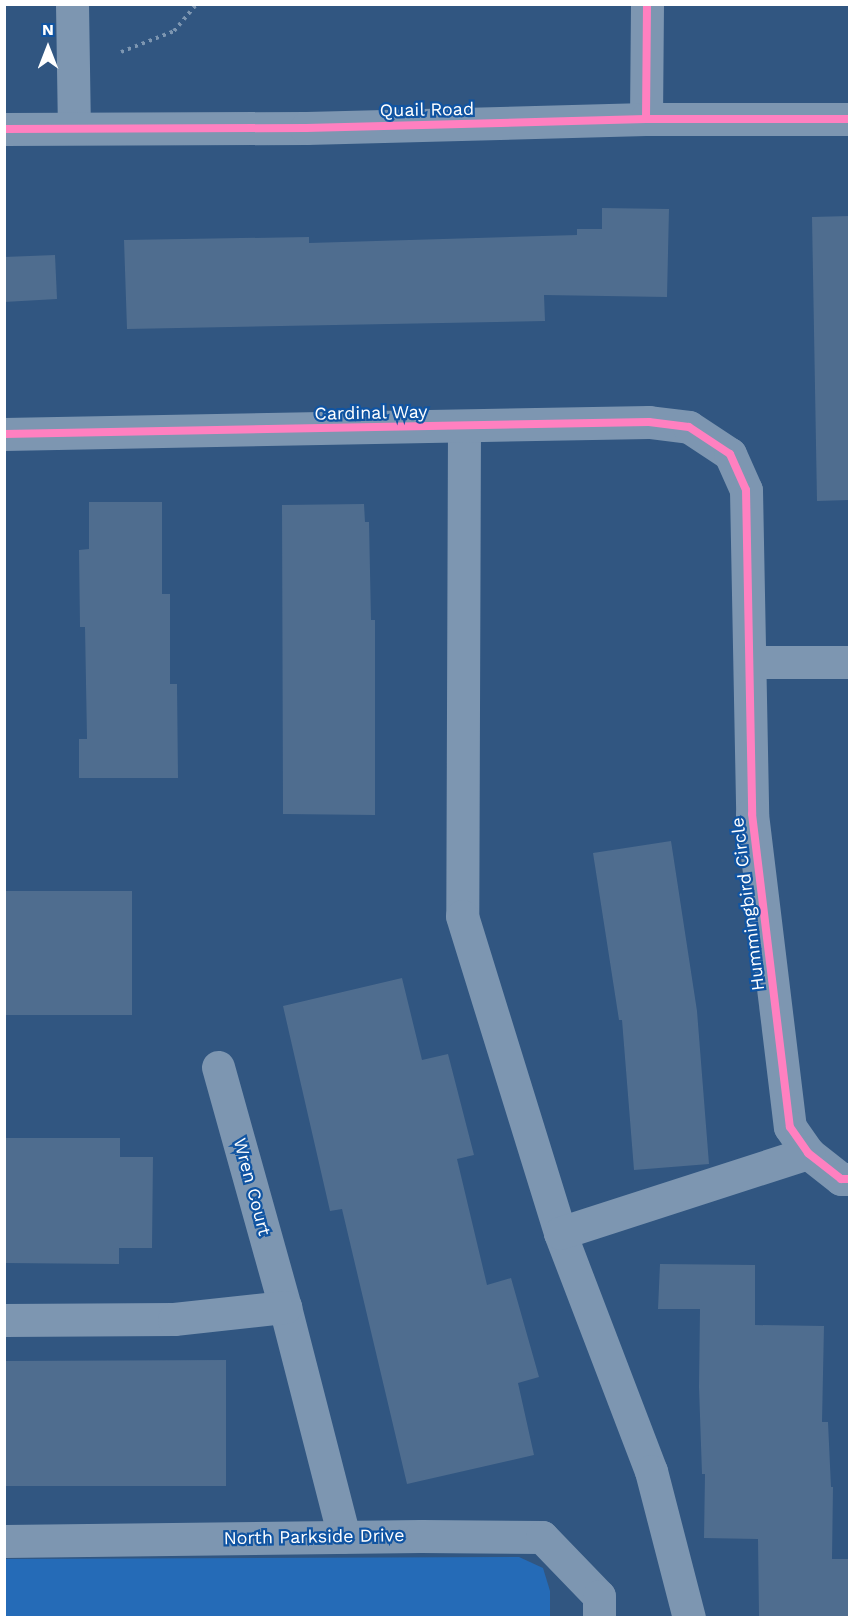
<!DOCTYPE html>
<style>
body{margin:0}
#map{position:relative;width:854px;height:1622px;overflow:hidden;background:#315681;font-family:"Work Sans",sans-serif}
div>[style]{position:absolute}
.green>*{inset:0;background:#256bb7}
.building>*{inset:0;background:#4f6d8f}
.path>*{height:4px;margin-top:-2px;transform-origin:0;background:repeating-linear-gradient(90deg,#7d96b1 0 3px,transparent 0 7.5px)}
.minor>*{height:33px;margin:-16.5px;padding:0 16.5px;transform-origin:16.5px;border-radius:16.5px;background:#7d96b1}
.tertiary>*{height:33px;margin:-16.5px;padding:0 16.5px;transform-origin:16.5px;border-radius:16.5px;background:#7d96b1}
.cycleway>*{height:8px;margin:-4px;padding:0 4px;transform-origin:4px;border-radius:4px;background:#ff80c0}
span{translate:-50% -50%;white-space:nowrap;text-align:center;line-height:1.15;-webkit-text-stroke:4.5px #1054a2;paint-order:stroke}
.street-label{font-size:18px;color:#fff}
.frame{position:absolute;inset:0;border:6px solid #fff;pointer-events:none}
.north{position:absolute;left:18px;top:18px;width:60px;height:60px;-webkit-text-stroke:4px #1054a2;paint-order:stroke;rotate:0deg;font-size:16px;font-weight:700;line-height:24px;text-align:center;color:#fff}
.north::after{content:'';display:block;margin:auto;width:21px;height:27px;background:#fff;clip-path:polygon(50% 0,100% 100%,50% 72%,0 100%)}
</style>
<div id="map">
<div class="green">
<i style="clip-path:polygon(519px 1557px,543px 1568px,550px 1591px,550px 1617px,5px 1617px,5px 1559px)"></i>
</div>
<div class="building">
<i style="clip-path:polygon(602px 208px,669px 209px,667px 297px,544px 295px,545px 321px,127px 329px,124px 240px,309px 237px,309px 243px,577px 235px,577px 229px,602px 229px)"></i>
<i style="clip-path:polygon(849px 216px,849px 500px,817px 501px,812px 217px)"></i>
<i style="clip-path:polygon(55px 255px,57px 299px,4px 302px,4px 257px)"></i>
<i style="clip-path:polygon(89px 502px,162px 502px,162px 594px,170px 594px,170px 684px,177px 684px,178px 778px,79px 778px,79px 739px,87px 739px,85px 627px,80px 627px,79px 550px,89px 549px)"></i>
<i style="clip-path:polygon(364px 504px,365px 522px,369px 522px,371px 620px,375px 620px,375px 815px,283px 814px,282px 505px)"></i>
<i style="clip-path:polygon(671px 841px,697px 1011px,709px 1164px,634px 1170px,622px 1020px,619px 1020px,593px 853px)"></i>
<i style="clip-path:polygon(4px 891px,132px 891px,132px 1015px,4px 1015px)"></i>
<i style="clip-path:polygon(402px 978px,422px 1060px,448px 1054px,474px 1155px,457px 1159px,487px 1285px,511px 1278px,539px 1377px,518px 1383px,534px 1455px,407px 1484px,342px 1209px,330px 1211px,283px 1006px)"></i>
<i style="clip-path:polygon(4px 1138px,120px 1138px,120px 1157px,153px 1157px,152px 1248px,119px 1248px,119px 1264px,4px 1263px)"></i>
<i style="clip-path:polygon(660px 1264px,755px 1265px,755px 1325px,824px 1326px,822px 1422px,828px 1422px,831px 1487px,833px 1487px,832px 1559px,849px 1559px,849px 1617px,759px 1617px,758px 1539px,704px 1538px,705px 1474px,702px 1474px,699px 1387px,700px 1309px,658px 1309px)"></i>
<i style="clip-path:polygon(226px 1360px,226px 1486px,4px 1486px,4px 1361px)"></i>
</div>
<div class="path">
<i style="left:121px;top:52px;width:57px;rotate:-21.6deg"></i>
<i style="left:174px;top:31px;width:35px;rotate:-50deg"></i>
</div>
<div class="minor">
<i style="left:72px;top:4px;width:124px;rotate:89.1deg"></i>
<i style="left:646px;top:119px;width:115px;rotate:-89.5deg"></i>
<i style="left:464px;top:426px;width:490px;rotate:90.2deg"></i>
<i style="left:462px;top:916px;width:332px;rotate:72.8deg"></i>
<i style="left:560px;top:1233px;width:255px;rotate:69.1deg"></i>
<i style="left:651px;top:1471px;width:152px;rotate:75.5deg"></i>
<i style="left:4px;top:434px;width:645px;rotate:-1.07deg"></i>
<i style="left:649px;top:422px;width:40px;rotate:7.1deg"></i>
<i style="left:689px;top:427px;width:49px;rotate:33.4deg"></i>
<i style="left:730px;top:454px;width:39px;rotate:66deg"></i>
<i style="left:746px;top:490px;width:324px;rotate:88.9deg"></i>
<i style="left:752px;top:814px;width:315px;rotate:83.1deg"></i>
<i style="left:790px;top:1127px;width:32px;rotate:55deg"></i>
<i style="left:808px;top:1153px;width:42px;rotate:38.2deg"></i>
<i style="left:841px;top:1179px;width:9px"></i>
<i style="left:750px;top:662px;width:100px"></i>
<i style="left:218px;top:1067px;width:249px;rotate:74.4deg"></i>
<i style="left:285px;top:1307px;width:237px;rotate:75.6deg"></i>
<i style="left:560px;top:1233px;width:261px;rotate:-17.9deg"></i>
<i style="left:4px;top:1320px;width:170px;rotate:-0.3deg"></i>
<i style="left:174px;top:1319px;width:112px;rotate:-6.2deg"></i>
<i style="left:4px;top:1541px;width:417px;rotate:-0.7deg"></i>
<i style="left:421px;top:1536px;width:121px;rotate:0.5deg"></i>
<i style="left:542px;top:1537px;width:82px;rotate:46deg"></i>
<i style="left:599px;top:1596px;width:22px;rotate:90deg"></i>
</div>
<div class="tertiary">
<i style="left:4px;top:129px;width:302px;rotate:-0.2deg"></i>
<i style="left:306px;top:128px;width:340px;rotate:-1.5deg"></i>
<i style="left:646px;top:119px;width:204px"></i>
</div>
<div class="cycleway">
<i style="left:646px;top:119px;width:115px;rotate:-89.5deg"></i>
<i style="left:4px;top:129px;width:302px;rotate:-0.2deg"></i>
<i style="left:306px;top:128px;width:340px;rotate:-1.5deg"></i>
<i style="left:646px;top:119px;width:204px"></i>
<i style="left:4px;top:434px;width:645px;rotate:-1.07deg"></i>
<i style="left:649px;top:422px;width:40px;rotate:7.1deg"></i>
<i style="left:689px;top:427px;width:49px;rotate:33.4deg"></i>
<i style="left:730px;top:454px;width:39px;rotate:66deg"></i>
<i style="left:746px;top:490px;width:324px;rotate:88.9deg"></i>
<i style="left:752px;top:814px;width:315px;rotate:83.1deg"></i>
<i style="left:790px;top:1127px;width:32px;rotate:55deg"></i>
<i style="left:808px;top:1153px;width:42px;rotate:38.2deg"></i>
<i style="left:841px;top:1179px;width:9px"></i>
</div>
<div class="street-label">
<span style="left:427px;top:110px;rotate:-1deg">Quail Road</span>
<span style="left:371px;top:413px;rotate:-1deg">Cardinal Way</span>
<span style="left:748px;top:904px;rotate:-97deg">Hummingbird Circle</span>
<span style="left:252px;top:1187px;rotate:75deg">Wren Court</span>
<span style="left:314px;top:1537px;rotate:-1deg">North Parkside Drive</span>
</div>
<div class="frame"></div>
<div class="north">N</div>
</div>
